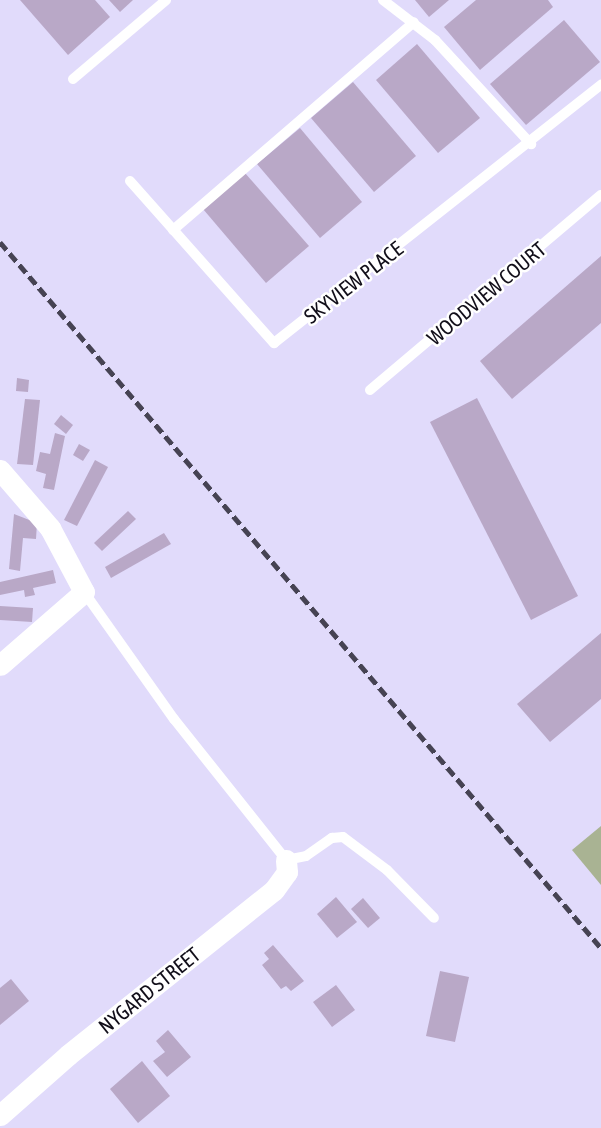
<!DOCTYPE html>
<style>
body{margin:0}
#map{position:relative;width:601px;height:1128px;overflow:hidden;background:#e1dbfb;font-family:"Asap Condensed",sans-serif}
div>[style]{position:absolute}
.green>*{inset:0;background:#a9b393}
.building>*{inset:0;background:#b9a8c7}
.service>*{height:10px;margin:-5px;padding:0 5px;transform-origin:5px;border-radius:5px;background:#fff}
.minor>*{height:21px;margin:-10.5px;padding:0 10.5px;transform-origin:10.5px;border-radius:10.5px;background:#fff}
.rail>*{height:5px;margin-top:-2.5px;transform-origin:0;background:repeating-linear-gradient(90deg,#464353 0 10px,transparent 0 15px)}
span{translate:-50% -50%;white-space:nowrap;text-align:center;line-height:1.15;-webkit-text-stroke:5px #fff;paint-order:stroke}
.street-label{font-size:21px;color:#110e19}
</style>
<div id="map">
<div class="green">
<i style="clip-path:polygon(601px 826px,601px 885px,572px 850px)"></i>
</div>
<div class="building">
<i style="clip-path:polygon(20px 0,95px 0,110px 17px,68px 55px)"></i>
<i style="clip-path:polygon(109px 0,133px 0,120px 12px)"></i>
<i style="clip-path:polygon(415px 0,449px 0,429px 17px)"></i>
<i style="clip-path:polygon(476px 0,548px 0,553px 7px,480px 70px,444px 27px)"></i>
<i style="clip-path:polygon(564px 20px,600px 62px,526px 125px,490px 84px)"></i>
<i style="clip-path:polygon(417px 44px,480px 118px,438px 153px,376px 80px)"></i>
<i style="clip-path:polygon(353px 82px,416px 156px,374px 192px,311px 118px)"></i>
<i style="clip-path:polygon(300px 128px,362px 202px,320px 238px,257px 164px)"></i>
<i style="clip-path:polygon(245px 173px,309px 246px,266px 283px,203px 209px)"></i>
<i style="clip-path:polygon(601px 256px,601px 323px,512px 399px,480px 361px)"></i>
<i style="clip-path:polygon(17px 378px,29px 380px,28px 392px,16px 391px)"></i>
<i style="clip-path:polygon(477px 398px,578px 596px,531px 620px,430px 422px)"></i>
<i style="clip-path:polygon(25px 399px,40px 400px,33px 465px,17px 464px)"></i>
<i style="clip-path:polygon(61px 415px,73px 425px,66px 434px,54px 424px)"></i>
<i style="clip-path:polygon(55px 433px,65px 436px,54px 490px,43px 488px,46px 474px,36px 471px,40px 452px,50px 454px)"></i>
<i style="clip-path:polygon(79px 444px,90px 450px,83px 461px,73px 455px)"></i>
<i style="clip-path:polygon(95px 460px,108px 467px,77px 526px,64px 520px)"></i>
<i style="clip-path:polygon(128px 511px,136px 519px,102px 551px,94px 543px)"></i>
<i style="clip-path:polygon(14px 514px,37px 523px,36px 539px,23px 538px,20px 571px,9px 569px)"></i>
<i style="clip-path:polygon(164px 533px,171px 544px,111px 578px,105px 567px)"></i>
<i style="clip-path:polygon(53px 570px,56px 583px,33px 588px,35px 595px,25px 597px,24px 590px,0 595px,0 582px)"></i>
<i style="clip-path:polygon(0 606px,33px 608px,32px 622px,0 620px)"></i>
<i style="clip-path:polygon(601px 633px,601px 699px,550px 742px,517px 704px)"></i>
<i style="clip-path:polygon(336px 897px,357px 922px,337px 938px,317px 914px)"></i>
<i style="clip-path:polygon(363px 898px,380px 918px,368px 928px,351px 909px)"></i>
<i style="clip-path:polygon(273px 945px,304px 981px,291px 991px,286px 986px,281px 989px,262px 965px,269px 959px,264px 953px)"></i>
<i style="clip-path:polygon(440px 971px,469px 977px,455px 1042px,426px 1036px)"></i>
<i style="clip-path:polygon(11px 979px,29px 1001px,0 1025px,0 988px)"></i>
<i style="clip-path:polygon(336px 985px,355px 1010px,332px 1027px,313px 1002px)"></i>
<i style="clip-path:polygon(168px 1030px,191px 1057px,167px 1077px,153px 1061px,165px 1052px,156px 1041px)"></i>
<i style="clip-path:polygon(142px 1061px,170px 1096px,138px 1123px,110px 1089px)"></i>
</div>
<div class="service">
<i style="left:383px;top:0;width:66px;rotate:37.6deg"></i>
<i style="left:435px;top:40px;width:142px;rotate:47.3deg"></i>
<i style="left:73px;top:79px;width:122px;rotate:-40.3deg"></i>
<i style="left:130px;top:181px;width:217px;rotate:48.4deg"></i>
<i style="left:274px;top:343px;width:417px;rotate:-38.3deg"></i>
<i style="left:173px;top:230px;width:318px;rotate:-40.8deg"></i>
<i style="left:370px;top:390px;width:302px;rotate:-40.2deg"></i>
<i style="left:84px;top:592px;width:156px;rotate:54.7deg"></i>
<i style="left:174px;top:719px;width:180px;rotate:51.5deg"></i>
<i style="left:286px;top:860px;width:20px;rotate:-11deg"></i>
<i style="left:306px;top:856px;width:32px;rotate:-35deg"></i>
<i style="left:332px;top:838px;width:11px;rotate:-5deg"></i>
<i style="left:343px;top:837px;width:55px;rotate:36.9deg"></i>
<i style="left:387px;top:870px;width:67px;rotate:45.6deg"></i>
</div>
<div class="minor">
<i style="left:0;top:470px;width:77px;rotate:49.2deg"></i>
<i style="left:50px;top:528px;width:72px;rotate:62deg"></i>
<i style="left:84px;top:592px;width:111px;rotate:139deg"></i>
<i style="left:0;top:1115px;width:91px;rotate:-41.4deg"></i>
<i style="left:68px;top:1055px;width:264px;rotate:-38.7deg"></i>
<i style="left:274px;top:890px;width:22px;rotate:-54deg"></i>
<i style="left:287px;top:872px;width:12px;rotate:-95deg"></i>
</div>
<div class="rail">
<i style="left:0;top:242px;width:927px;rotate:49.59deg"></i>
</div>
<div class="street-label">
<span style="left:353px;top:282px;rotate:-38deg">SKYVIEW PLACE</span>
<span style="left:486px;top:293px;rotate:-40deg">WOODVIEW COURT</span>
<span style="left:149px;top:990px;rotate:-39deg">NYGARD STREET</span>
</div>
</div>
